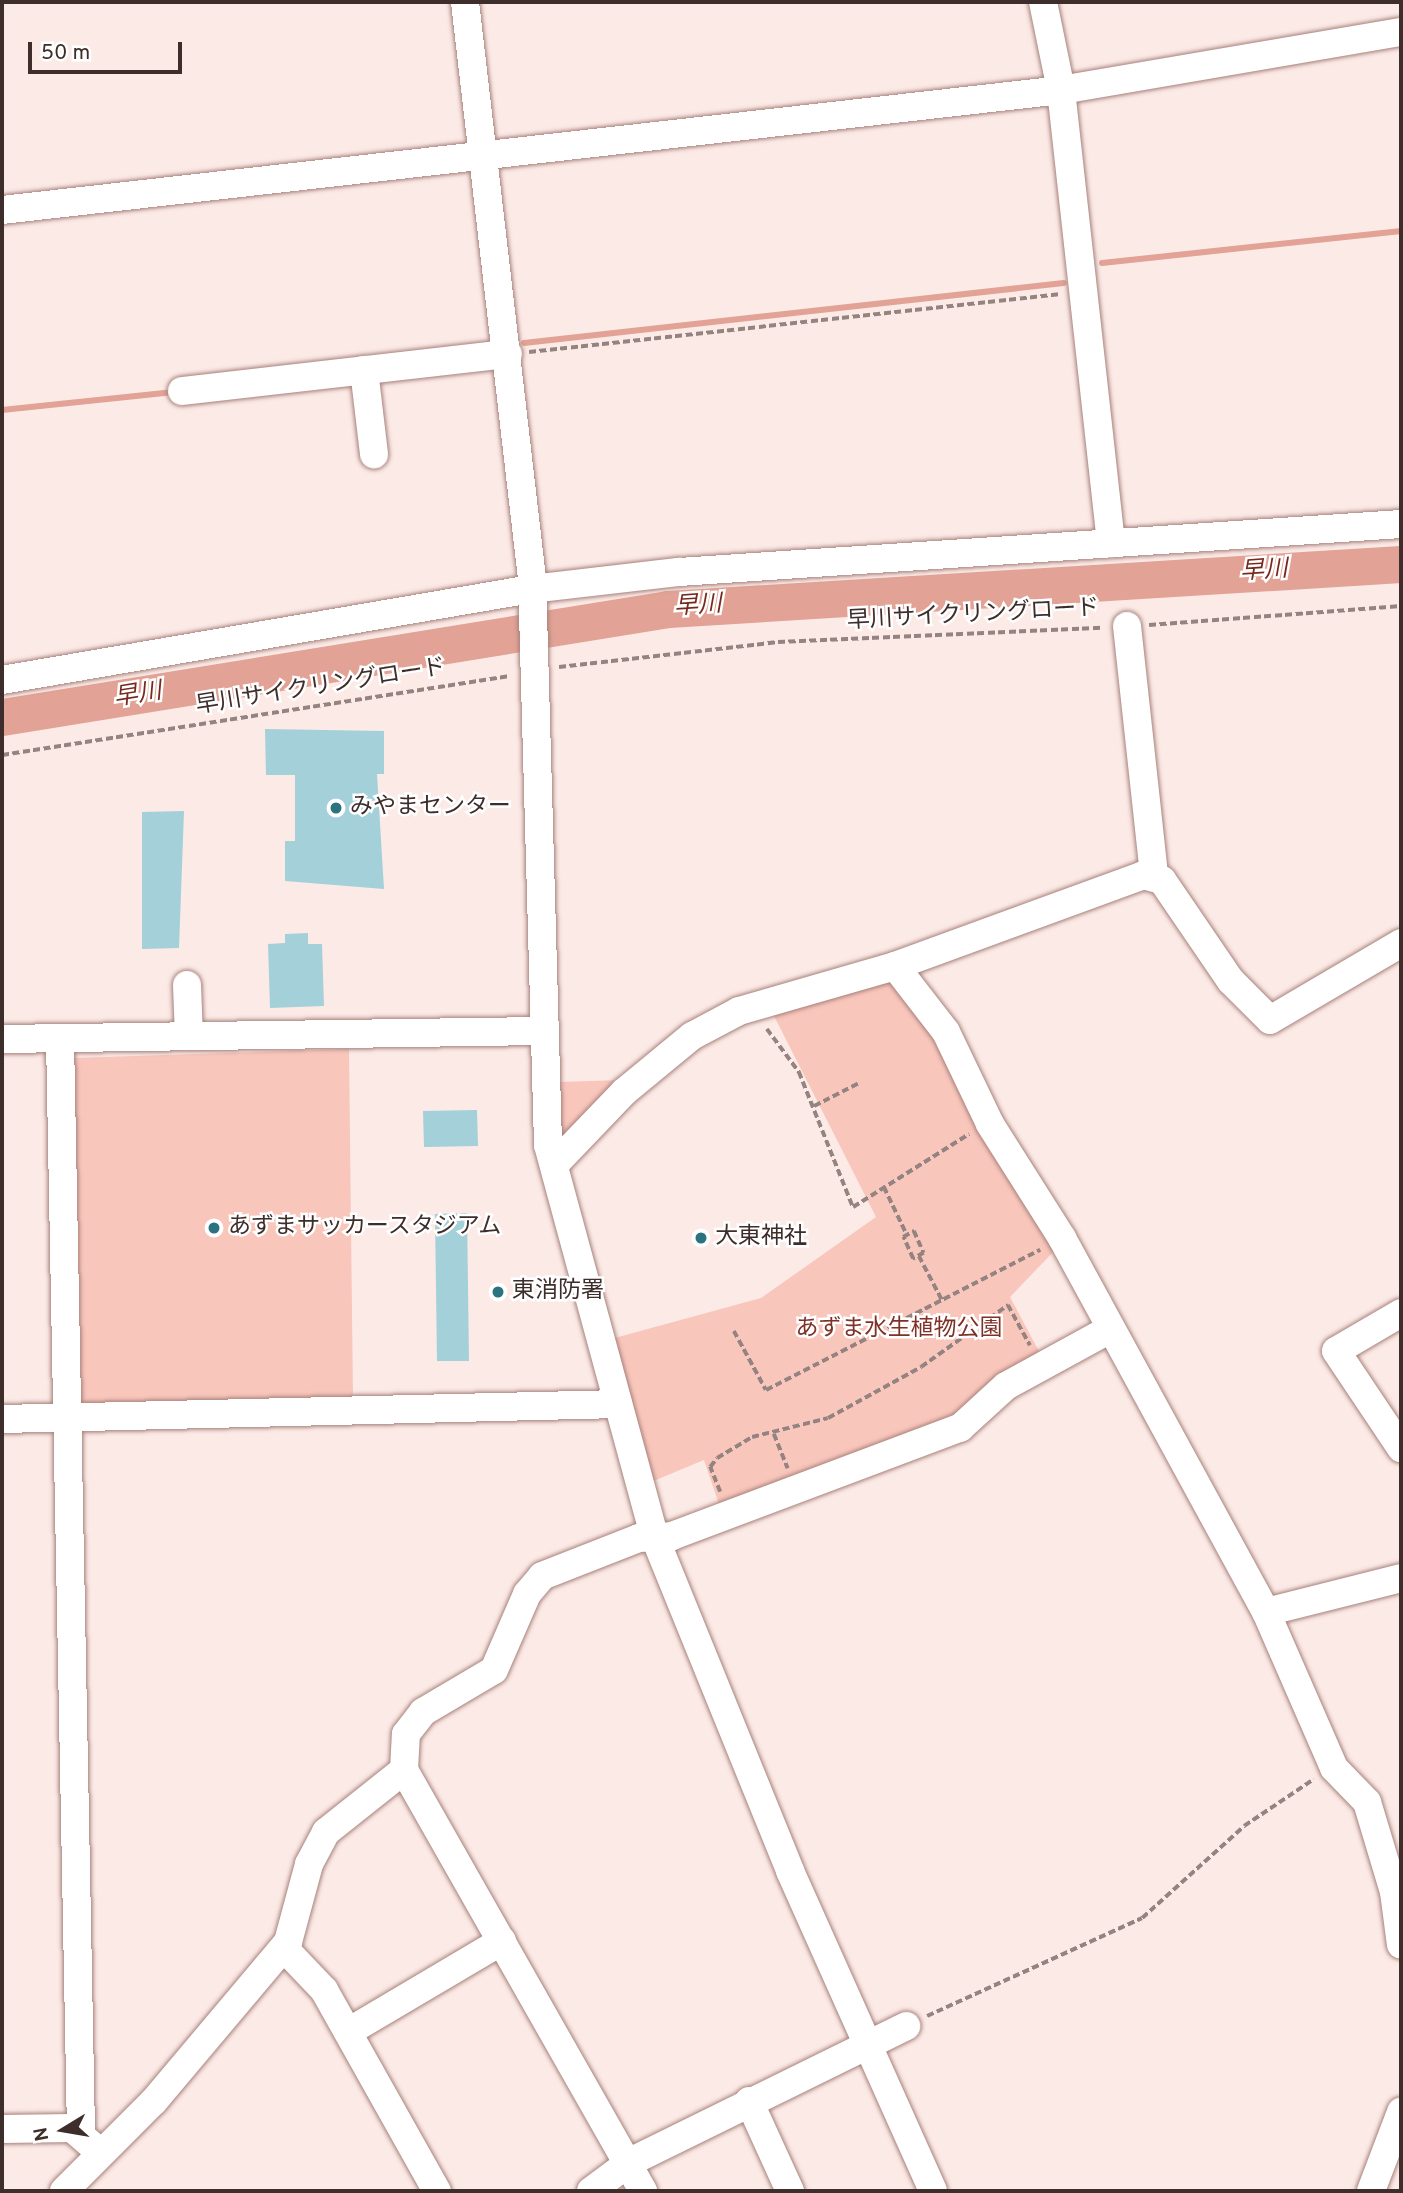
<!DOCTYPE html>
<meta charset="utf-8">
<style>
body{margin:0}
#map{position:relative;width:1403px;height:2193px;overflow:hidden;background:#fceae7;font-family:Overpass,"Noto Sans JP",sans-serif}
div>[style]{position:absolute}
.green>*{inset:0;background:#f9c6bc}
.stream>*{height:6px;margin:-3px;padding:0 3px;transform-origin:3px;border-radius:3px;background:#e2a296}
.river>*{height:37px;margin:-18.5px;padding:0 18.5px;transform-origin:18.5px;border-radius:18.5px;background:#e2a296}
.building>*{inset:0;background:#a3d0d9}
.path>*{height:3.5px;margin-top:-1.75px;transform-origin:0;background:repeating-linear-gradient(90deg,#948380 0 7px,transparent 0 10.5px)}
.roads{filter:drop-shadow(0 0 2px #a7817a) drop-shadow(0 0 2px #a7817a)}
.minor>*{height:28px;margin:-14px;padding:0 14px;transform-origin:14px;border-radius:14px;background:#fff}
.dots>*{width:19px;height:19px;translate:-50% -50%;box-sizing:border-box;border:4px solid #fff;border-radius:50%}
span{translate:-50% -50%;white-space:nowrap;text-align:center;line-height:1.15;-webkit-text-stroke:5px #fff;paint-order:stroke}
.street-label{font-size:23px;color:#3e2e2b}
.poi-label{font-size:23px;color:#3e2e2b}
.left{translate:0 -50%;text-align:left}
.park-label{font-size:23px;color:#7e3126}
.water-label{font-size:24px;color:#762a1f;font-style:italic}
.frame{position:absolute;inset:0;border:4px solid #3e2e2b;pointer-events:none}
.north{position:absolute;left:28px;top:2095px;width:70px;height:70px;-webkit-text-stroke:5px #fff;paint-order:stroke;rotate:259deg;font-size:19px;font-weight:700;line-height:28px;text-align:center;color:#3e2e2b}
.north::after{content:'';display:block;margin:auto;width:24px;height:32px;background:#3e2e2b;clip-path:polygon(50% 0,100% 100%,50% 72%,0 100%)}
.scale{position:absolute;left:28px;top:42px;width:154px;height:32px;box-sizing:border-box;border:4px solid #3e2e2b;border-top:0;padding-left:9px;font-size:21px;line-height:24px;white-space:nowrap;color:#3e2e2b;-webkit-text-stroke:5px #fff;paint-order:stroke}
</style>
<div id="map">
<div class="green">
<i style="clip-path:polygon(890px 979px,942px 1038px,1057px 1248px,1010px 1297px,1041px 1355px,956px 1422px,721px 1510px,704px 1460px,651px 1482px,611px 1339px,761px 1298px,876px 1217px,771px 1010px)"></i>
<i style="clip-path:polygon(349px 1049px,353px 1398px,80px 1404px,74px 1058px)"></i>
<i style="clip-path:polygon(623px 1080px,560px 1141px,559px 1082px)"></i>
</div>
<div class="stream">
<i style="left:1102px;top:263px;width:301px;rotate:-6.1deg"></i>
<i style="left:524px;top:343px;width:543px;rotate:-6.34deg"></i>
<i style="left:2px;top:410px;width:173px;rotate:-6deg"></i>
</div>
<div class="river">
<i style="left:2px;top:717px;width:675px;rotate:-9.21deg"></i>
<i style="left:668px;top:609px;width:734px;rotate:-3.51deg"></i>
</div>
<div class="building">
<i style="clip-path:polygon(265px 729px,384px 731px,384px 774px,377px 774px,384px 889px,285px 881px,285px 841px,295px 841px,295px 775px,266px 775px)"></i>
<i style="clip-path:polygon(184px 811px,179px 948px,142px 949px,142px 812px)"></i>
<i style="clip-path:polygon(308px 933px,308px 944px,322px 944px,324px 1006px,270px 1008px,268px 944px,285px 943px,285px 934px)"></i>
<i style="clip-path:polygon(477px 1110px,478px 1146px,424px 1147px,423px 1111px)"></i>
<i style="clip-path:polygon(467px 1213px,469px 1361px,437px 1361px,435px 1214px)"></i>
</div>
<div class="path">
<i style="left:529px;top:352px;width:535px;rotate:-6.22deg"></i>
<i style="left:1149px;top:625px;width:253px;rotate:-4.3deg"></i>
<i style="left:559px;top:667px;width:220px;rotate:-6.5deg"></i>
<i style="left:778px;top:642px;width:324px;rotate:-2.5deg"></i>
<i style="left:2px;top:755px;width:514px;rotate:-8.84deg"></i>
<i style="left:767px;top:1029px;width:54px;rotate:53.3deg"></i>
<i style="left:799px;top:1072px;width:145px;rotate:68.2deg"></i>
<i style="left:853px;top:1207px;width:137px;rotate:-32.2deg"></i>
<i style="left:814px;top:1106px;width:51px;rotate:-27.1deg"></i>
<i style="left:884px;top:1187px;width:53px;rotate:64.4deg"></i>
<i style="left:914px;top:1231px;width:24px;rotate:66deg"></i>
<i style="left:924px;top:1253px;width:13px;rotate:151deg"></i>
<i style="left:913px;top:1259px;width:24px;rotate:-114deg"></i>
<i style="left:903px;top:1237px;width:13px;rotate:-29deg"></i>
<i style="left:919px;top:1256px;width:50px;rotate:62.4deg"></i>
<i style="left:734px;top:1331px;width:67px;rotate:61.5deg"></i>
<i style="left:766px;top:1390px;width:308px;rotate:-27.1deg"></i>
<i style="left:774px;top:1434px;width:37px;rotate:68deg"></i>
<i style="left:720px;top:1492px;width:27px;rotate:-112deg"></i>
<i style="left:710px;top:1467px;width:11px;rotate:-52deg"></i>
<i style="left:717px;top:1458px;width:41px;rotate:-31deg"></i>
<i style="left:752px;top:1437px;width:78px;rotate:-14deg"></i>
<i style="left:828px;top:1418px;width:106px;rotate:-28.7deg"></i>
<i style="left:921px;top:1367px;width:107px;rotate:-35.5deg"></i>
<i style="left:1008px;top:1305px;width:46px;rotate:61.2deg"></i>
<i style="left:927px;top:2016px;width:236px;rotate:-24.5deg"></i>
<i style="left:1142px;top:1918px;width:137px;rotate:-42deg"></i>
<i style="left:1244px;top:1826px;width:84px;rotate:-33.9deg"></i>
</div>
<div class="roads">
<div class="minor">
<i style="left:465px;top:2px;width:580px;rotate:83.37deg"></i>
<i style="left:532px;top:578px;width:567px;rotate:88.38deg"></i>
<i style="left:548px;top:1145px;width:407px;rotate:74.8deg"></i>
<i style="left:655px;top:1538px;width:359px;rotate:67.9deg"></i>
<i style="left:790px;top:1871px;width:350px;rotate:65.9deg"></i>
<i style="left:1043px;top:2px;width:90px;rotate:78.4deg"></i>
<i style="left:1061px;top:90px;width:456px;rotate:83.7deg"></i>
<i style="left:2px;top:210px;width:1066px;rotate:-6.46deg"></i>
<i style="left:1061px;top:90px;width:345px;rotate:-9.7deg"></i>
<i style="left:364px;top:370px;width:85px;rotate:83.2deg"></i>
<i style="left:182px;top:391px;width:328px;rotate:-6.5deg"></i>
<i style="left:1127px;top:626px;width:249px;rotate:83.8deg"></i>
<i style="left:2px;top:680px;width:537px;rotate:-9.76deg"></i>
<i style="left:531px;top:589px;width:149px;rotate:-6.6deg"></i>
<i style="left:679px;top:572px;width:724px;rotate:-3.8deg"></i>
<i style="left:895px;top:966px;width:83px;rotate:52.3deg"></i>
<i style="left:946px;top:1032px;width:102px;rotate:64.4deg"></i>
<i style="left:990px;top:1124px;width:135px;rotate:57.7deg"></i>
<i style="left:1062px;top:1238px;width:426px;rotate:61.4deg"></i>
<i style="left:1266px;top:1612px;width:170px;rotate:66.4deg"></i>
<i style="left:1334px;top:1768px;width:47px;rotate:45.9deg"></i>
<i style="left:1367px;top:1802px;width:94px;rotate:73.3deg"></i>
<i style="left:1394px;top:1892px;width:53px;rotate:82.5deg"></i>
<i style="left:187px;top:985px;width:51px;rotate:87.8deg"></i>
<i style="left:60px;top:1038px;width:1093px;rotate:88.9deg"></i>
<i style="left:2px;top:1039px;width:542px;rotate:-0.85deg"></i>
<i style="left:554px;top:1165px;width:101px;rotate:-46.2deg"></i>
<i style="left:624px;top:1092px;width:88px;rotate:-39.5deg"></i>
<i style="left:692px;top:1036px;width:53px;rotate:-28deg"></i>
<i style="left:739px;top:1011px;width:162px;rotate:-16.1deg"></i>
<i style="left:895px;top:966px;width:264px;rotate:-20.1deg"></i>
<i style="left:1143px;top:875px;width:20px;rotate:15deg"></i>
<i style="left:1162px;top:880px;width:122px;rotate:55.7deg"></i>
<i style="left:1231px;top:981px;width:55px;rotate:45deg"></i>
<i style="left:1270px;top:1020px;width:152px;rotate:-30.4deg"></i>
<i style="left:1401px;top:1313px;width:75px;rotate:149.7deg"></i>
<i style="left:1336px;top:1351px;width:117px;rotate:56.2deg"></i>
<i style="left:2px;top:1419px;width:616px;rotate:-1.39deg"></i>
<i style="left:1266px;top:1612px;width:139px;rotate:-14.1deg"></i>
<i style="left:404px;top:1770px;width:484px;rotate:60.4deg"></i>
<i style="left:284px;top:1948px;width:58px;rotate:46.4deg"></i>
<i style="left:324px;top:1990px;width:231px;rotate:60.7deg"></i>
<i style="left:348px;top:2032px;width:179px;rotate:-30.6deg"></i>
<i style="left:749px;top:2101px;width:99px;rotate:65.5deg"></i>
<i style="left:2px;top:2129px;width:70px;rotate:-0.8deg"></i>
<i style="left:72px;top:2128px;width:28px;rotate:41deg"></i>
<i style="left:64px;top:2191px;width:127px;rotate:-45deg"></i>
<i style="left:154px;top:2101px;width:208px;rotate:-49.9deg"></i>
<i style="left:288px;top:1942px;width:81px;rotate:-74.9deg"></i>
<i style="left:309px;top:1864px;width:36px;rotate:-62deg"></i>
<i style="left:326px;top:1832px;width:100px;rotate:-38.5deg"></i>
<i style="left:404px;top:1770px;width:36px;rotate:-87deg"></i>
<i style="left:406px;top:1734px;width:28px;rotate:-52deg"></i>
<i style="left:423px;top:1712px;width:82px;rotate:-30.6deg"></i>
<i style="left:494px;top:1670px;width:83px;rotate:-66.5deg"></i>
<i style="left:527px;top:1594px;width:23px;rotate:-50deg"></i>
<i style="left:542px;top:1576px;width:104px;rotate:-21.4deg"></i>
<i style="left:639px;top:1538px;width:33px;rotate:-3deg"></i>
<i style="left:672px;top:1536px;width:308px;rotate:-20.6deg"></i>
<i style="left:960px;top:1428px;width:62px;rotate:-42.4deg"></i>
<i style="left:1006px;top:1386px;width:119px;rotate:-28.7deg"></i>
<i style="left:591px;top:2191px;width:49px;rotate:-36.6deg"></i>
<i style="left:630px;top:2162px;width:308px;rotate:-26.2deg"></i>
<i style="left:1371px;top:2191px;width:85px;rotate:-69.2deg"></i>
</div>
</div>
<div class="dots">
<i style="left:336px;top:808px;background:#2c7380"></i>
<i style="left:214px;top:1228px;background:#2c7380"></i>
<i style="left:701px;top:1238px;background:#2c7380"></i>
<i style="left:498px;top:1292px;background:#2c7380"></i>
</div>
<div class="street-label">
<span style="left:973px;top:616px;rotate:-3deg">早川サイクリングロード</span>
<span style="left:321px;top:688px;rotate:-9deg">早川サイクリングロード</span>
</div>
<div class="poi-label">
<span class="left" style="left:350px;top:808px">みやまセンター</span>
<span class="left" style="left:228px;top:1228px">あずまサッカースタジアム</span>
<span class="left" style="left:715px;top:1238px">大東神社</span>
<span class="left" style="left:512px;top:1292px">東消防署</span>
</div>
<div class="park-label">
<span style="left:899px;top:1330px">あずま水生植物公園</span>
</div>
<div class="water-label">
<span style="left:1264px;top:572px;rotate:-4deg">早川</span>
<span style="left:698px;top:607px;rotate:-4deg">早川</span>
<span style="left:138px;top:696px;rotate:-9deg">早川</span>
</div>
<div class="frame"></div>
<div class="north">N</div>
<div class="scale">50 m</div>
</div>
